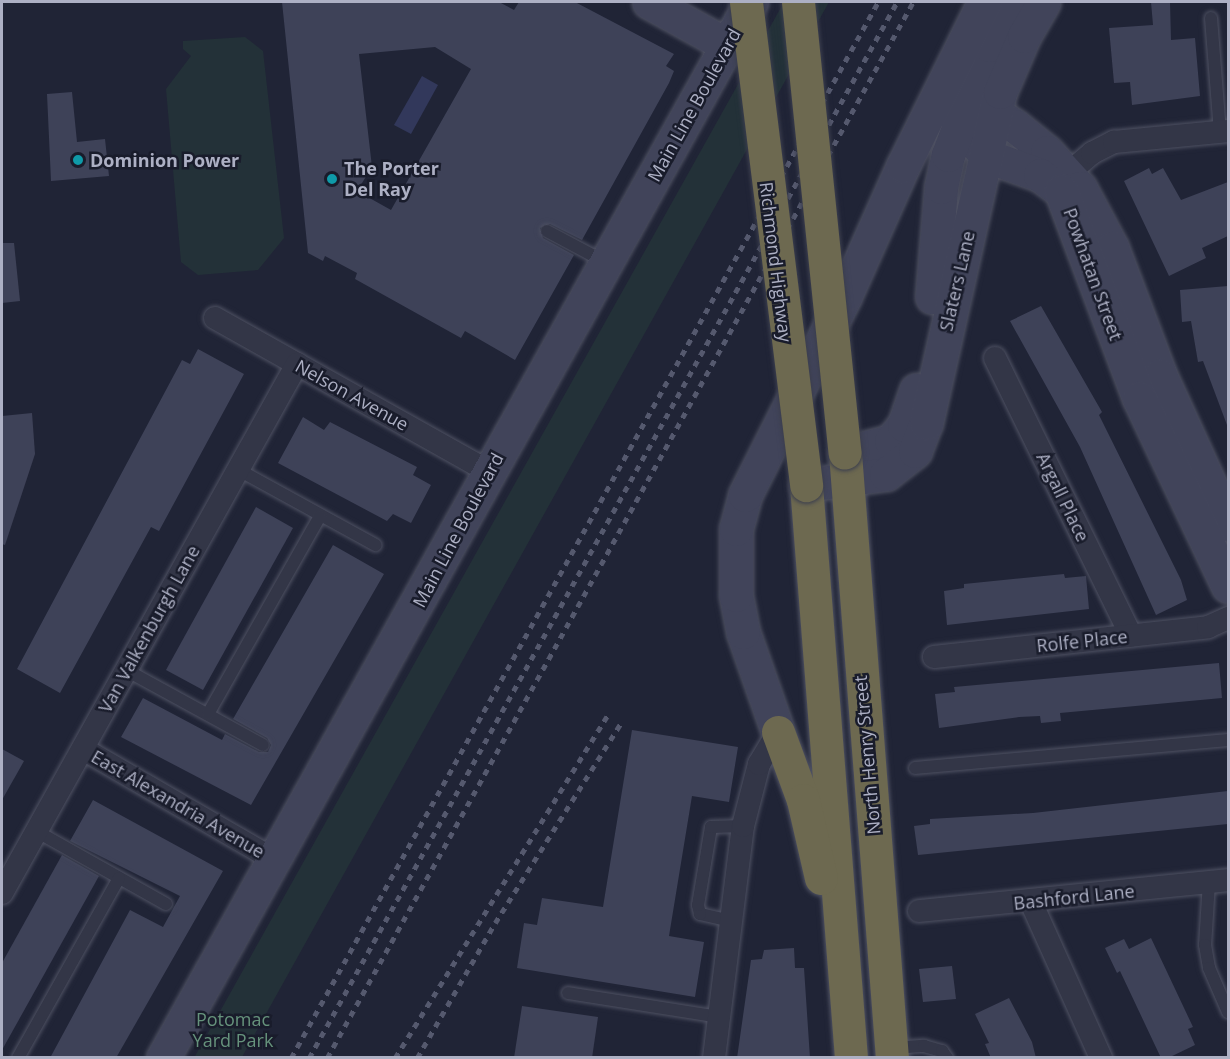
<!DOCTYPE html>
<style>
body{margin:0}
#map{position:relative;width:1230px;height:1059px;overflow:hidden;background:#202436;font-family:"Open Sans",sans-serif}
div>[style]{position:absolute}
.green>*{inset:0;background:#233138}
.water>*{inset:0;background:#32385b}
.building>*{inset:0;background:#3e4258}
.roads{filter:drop-shadow(0 0 2px #4e5162) drop-shadow(0 0 2px #4e5162)}
.lane>*{height:12px;margin:-6px;padding:0 6px;transform-origin:6px;border-radius:6px;background:#333647}
.street>*{height:22px;margin:-11px;padding:0 11px;transform-origin:11px;border-radius:11px;background:#333647}
.secondary>*{height:33px;margin:-16.5px;padding:0 16.5px;transform-origin:16.5px;border-radius:16.5px;background:#41445a}
.highway>*{height:33px;margin:-16.5px;padding:0 16.5px;transform-origin:16.5px;border-radius:16.5px;background:#6d6950}
.rail>*{height:4.5px;margin-top:-2.25px;transform-origin:0;background:repeating-linear-gradient(90deg,#55596e 0 6px,transparent 0 12px)}
.bridges{filter:drop-shadow(0 0 2px #3b3e4e) drop-shadow(0 0 2px #3b3e4e)}
.highway-bridge>*{height:33px;margin:-16.5px;padding:0 16.5px;transform-origin:16.5px;border-radius:16.5px;background:#6d6950}
.dots>*{width:16px;height:16px;translate:-50% -50%;box-sizing:border-box;border:3px solid #191c2b;border-radius:50%}
span{translate:-50% -50%;white-space:nowrap;text-align:center;line-height:1.15;-webkit-text-stroke:5px #191c2b;paint-order:stroke}
.street-label{font-size:18px;color:#adb0c4}
.poi-label{font-size:18px;color:#adb0c4;font-weight:700}
.left{translate:0 -50%;text-align:left}
.park-label{font-size:18px;color:#66937c}
.frame{position:absolute;inset:0;border:3px solid #adb0c4;pointer-events:none}
</style>
<div id="map">
<div class="green">
<i style="clip-path:polygon(784px 2px,829px 2px,242px 1057px,194px 1058px)"></i>
<i style="clip-path:polygon(245px 37px,263px 51px,284px 238px,258px 270px,198px 275px,181px 262px,166px 89px,191px 56px,183px 49px,183px 41px)"></i>
</div>
<div class="water">
<i style="clip-path:polygon(422px 76px,438px 85px,411px 134px,394px 125px)"></i>
</div>
<div class="building">
<i style="clip-path:polygon(evenodd,282px 2px,499px 2px,514px 10px,519px 2px,575px 2px,674px 54px,666px 66px,674px 71px,669px 83px,582px 240px,550px 224px,540px 228px,543px 238px,574px 255px,515px 360px,465px 331px,461px 338px,355px 279px,357px 273px,325px 256px,323px 261px,308px 253px,282px 2px,435px 47px,471px 69px,391px 210px,357px 191px,372px 167px,359px 54px,435px 47px)"></i>
<i style="clip-path:polygon(1151px 2px,1170px 2px,1171px 40px,1195px 38px,1200px 96px,1132px 105px,1130px 82px,1114px 83px,1109px 28px,1153px 25px)"></i>
<i style="clip-path:polygon(72px 92px,77px 142px,105px 139px,109px 176px,51px 181px,47px 94px)"></i>
<i style="clip-path:polygon(1149px 168px,1152px 174px,1163px 168px,1181px 200px,1228px 182px,1228px 236px,1202px 248px,1206px 258px,1169px 276px,1124px 181px)"></i>
<i style="clip-path:polygon(2px 243px,14px 243px,20px 301px,2px 303px)"></i>
<i style="clip-path:polygon(1228px 286px,1228px 424px,1227px 425px,1203px 361px,1198px 362px,1191px 321px,1182px 322px,1180px 290px)"></i>
<i style="clip-path:polygon(1041px 306px,1102px 412px,1099px 415px,1181px 580px,1187px 600px,1156px 615px,1080px 447px,1010px 321px)"></i>
<i style="clip-path:polygon(198px 349px,244px 374px,159px 531px,151px 527px,60px 693px,17px 669px,182px 360px,190px 364px)"></i>
<i style="clip-path:polygon(32px 413px,35px 454px,5px 545px,2px 544px,2px 416px)"></i>
<i style="clip-path:polygon(303px 417px,324px 430px,330px 422px,417px 467px,413px 475px,431px 485px,411px 523px,393px 514px,387px 521px,278px 463px)"></i>
<i style="clip-path:polygon(256px 507px,293px 528px,203px 690px,166px 670px)"></i>
<i style="clip-path:polygon(333px 545px,384px 574px,251px 805px,121px 737px,143px 698px,222px 740px,225px 734px,259px 752px,268px 752px,271px 745px,267px 738px,233px 719px)"></i>
<i style="clip-path:polygon(1064px 574px,1065px 578px,1086px 576px,1089px 609px,947px 625px,944px 591px,964px 588px,964px 584px)"></i>
<i style="clip-path:polygon(1219px 663px,1222px 698px,1060px 713px,1061px 721px,1041px 723px,1040px 716px,1019px 717px,939px 728px,935px 694px,955px 692px,954px 687px)"></i>
<i style="clip-path:polygon(632px 730px,738px 747px,729px 802px,692px 796px,669px 936px,704px 942px,695px 997px,517px 968px,524px 923px,537px 925px,542px 898px,603px 907px)"></i>
<i style="clip-path:polygon(2px 749px,24px 761px,2px 800px)"></i>
<i style="clip-path:polygon(1228px 791px,1228px 824px,918px 855px,914px 826px,930px 824px,930px 819px,1033px 813px)"></i>
<i style="clip-path:polygon(93px 800px,223px 871px,116px 1058px,50px 1058px,130px 910px,163px 927px,180px 896px,70px 841px)"></i>
<i style="clip-path:polygon(62px 855px,99px 876px,2px 1050px,2px 963px)"></i>
<i style="clip-path:polygon(1151px 938px,1193px 1027px,1188px 1029px,1195px 1045px,1168px 1058px,1161px 1058px,1120px 971px,1117px 973px,1105px 948px,1124px 939px,1129px 949px)"></i>
<i style="clip-path:polygon(794px 948px,795px 968px,804px 968px,810px 1058px,737px 1058px,751px 960px,762px 959px,764px 950px)"></i>
<i style="clip-path:polygon(952px 966px,956px 999px,923px 1002px,919px 969px)"></i>
<i style="clip-path:polygon(1009px 998px,1032px 1042px,1036px 1058px,991px 1058px,985px 1044px,989px 1043px,975px 1014px)"></i>
<i style="clip-path:polygon(522px 1006px,598px 1017px,592px 1058px,514px 1058px)"></i>
</div>
<div class="roads">
<div class="lane">
<i style="left:1211px;top:18px;width:114px;rotate:85.5deg"></i>
<i style="left:547px;top:231px;width:66px;rotate:28.1deg"></i>
<i style="left:237px;top:469px;width:158px;rotate:28.8deg"></i>
<i style="left:126px;top:670px;width:156px;rotate:28.7deg"></i>
<i style="left:208px;top:714px;width:227px;rotate:-60.5deg"></i>
<i style="left:915px;top:768px;width:314px;rotate:-5.1deg"></i>
<i style="left:36px;top:831px;width:149px;rotate:29.3deg"></i>
<i style="left:1209px;top:882px;width:63px;rotate:93.6deg"></i>
<i style="left:1205px;top:945px;width:23px;rotate:80deg"></i>
<i style="left:1209px;top:968px;width:48px;rotate:66.6deg"></i>
<i style="left:731px;top:921px;width:32px;rotate:-167deg"></i>
<i style="left:700px;top:914px;width:9px;rotate:-103deg"></i>
<i style="left:698px;top:905px;width:79px;rotate:-80.5deg"></i>
<i style="left:711px;top:827px;width:32px;rotate:-2deg"></i>
<i style="left:568px;top:993px;width:153px;rotate:9deg"></i>
<i style="left:893px;top:1048px;width:31px;rotate:-4deg"></i>
<i style="left:924px;top:1046px;width:19px;rotate:16deg"></i>
<i style="left:942px;top:1051px;width:9px;rotate:54deg"></i>
<i style="left:18px;top:1058px;width:206px;rotate:-60.7deg"></i>
</div>
<div class="street">
<i style="left:1058px;top:182px;width:45px;rotate:-40.5deg"></i>
<i style="left:1092px;top:153px;width:25px;rotate:-27deg"></i>
<i style="left:1114px;top:142px;width:115px;rotate:-5.5deg"></i>
<i style="left:215px;top:318px;width:314px;rotate:29.3deg"></i>
<i style="left:995px;top:358px;width:309px;rotate:63.9deg"></i>
<i style="left:934px;top:657px;width:276px;rotate:-6.2deg"></i>
<i style="left:1208px;top:627px;width:22px;rotate:-24deg"></i>
<i style="left:83px;top:749px;width:220px;rotate:30.1deg"></i>
<i style="left:2px;top:893px;width:606px;rotate:-60.85deg"></i>
<i style="left:1031px;top:902px;width:171px;rotate:65.8deg"></i>
<i style="left:919px;top:911px;width:311px;rotate:-5.7deg"></i>
<i style="left:714px;top:1058px;width:234px;rotate:-82.9deg"></i>
<i style="left:743px;top:826px;width:64px;rotate:-75.5deg"></i>
<i style="left:759px;top:764px;width:37px;rotate:-59deg"></i>
</div>
<div class="secondary">
<i style="left:649px;top:2px;width:89px;rotate:28.9deg"></i>
<i style="left:977px;top:118px;width:18px;rotate:-19deg"></i>
<i style="left:994px;top:112px;width:25px;rotate:34deg"></i>
<i style="left:1015px;top:126px;width:41px;rotate:39.1deg"></i>
<i style="left:1047px;top:152px;width:49px;rotate:47.5deg"></i>
<i style="left:1080px;top:188px;width:68px;rotate:61.9deg"></i>
<i style="left:1112px;top:248px;width:136px;rotate:69.3deg"></i>
<i style="left:1160px;top:375px;width:164px;rotate:65.5deg"></i>
<i style="left:958px;top:124px;width:43px;rotate:47.8deg"></i>
<i style="left:987px;top:156px;width:56px;rotate:19.7deg"></i>
<i style="left:1040px;top:175px;width:26px;rotate:37deg"></i>
<i style="left:1061px;top:191px;width:221px;rotate:69.4deg"></i>
<i style="left:1139px;top:398px;width:208px;rotate:64.7deg"></i>
<i style="left:932px;top:297px;width:110px;rotate:-85.3deg"></i>
<i style="left:941px;top:187px;width:33px;rotate:-78deg"></i>
<i style="left:948px;top:155px;width:117px;rotate:-69.6deg"></i>
<i style="left:989px;top:45px;width:49px;rotate:-61.9deg"></i>
<i style="left:845px;top:453px;width:48px;rotate:-14.6deg"></i>
<i style="left:891px;top:441px;width:21px;rotate:-51deg"></i>
<i style="left:904px;top:425px;width:37px;rotate:-71deg"></i>
<i style="left:806px;top:485px;width:81px;rotate:-7.8deg"></i>
<i style="left:886px;top:474px;width:37px;rotate:-38deg"></i>
<i style="left:915px;top:451px;width:30px;rotate:-69deg"></i>
<i style="left:926px;top:423px;width:339px;rotate:-77.4deg"></i>
<i style="left:1000px;top:92px;width:61px;rotate:-66.8deg"></i>
<i style="left:1024px;top:36px;width:39px;rotate:-60deg"></i>
<i style="left:778px;top:732px;width:106px;rotate:-109.3deg"></i>
<i style="left:743px;top:632px;width:38px;rotate:-101deg"></i>
<i style="left:736px;top:595px;width:66px;rotate:-90deg"></i>
<i style="left:736px;top:529px;width:35px;rotate:-75deg"></i>
<i style="left:745px;top:495px;width:223px;rotate:-63.3deg"></i>
<i style="left:845px;top:296px;width:142px;rotate:-66deg"></i>
<i style="left:903px;top:166px;width:183px;rotate:-63.7deg"></i>
<i style="left:163px;top:1058px;width:1209px;rotate:-60.89deg"></i>
</div>
<div class="highway">
<i style="left:845px;top:453px;width:607px;rotate:85.56deg"></i>
<i style="left:806px;top:485px;width:575px;rotate:85.51deg"></i>
<i style="left:778px;top:732px;width:72px;rotate:69.8deg"></i>
<i style="left:803px;top:800px;width:80px;rotate:77deg"></i>
</div>
</div>
<div class="rail">
<i style="left:291px;top:1058px;width:1208px;rotate:-60.93deg"></i>
<i style="left:309px;top:1058px;width:1209px;rotate:-60.89deg"></i>
<i style="left:327px;top:1058px;width:1208px;rotate:-60.97deg"></i>
<i style="left:395px;top:1058px;width:406px;rotate:-58.2deg"></i>
<i style="left:417px;top:1058px;width:156px;rotate:-60deg"></i>
<i style="left:495px;top:923px;width:239px;rotate:-57.8deg"></i>
</div>
<div class="bridges">
<div class="highway-bridge">
<i style="left:746px;top:2px;width:487px;rotate:82.9deg"></i>
<i style="left:798px;top:2px;width:453px;rotate:84.1deg"></i>
</div>
</div>
<div class="dots">
<i style="left:78px;top:160px;background:#0f9aa8"></i>
<i style="left:332px;top:179px;background:#0f9aa8"></i>
</div>
<div class="street-label">
<span style="left:694px;top:105px;rotate:-61deg">Main Line Boulevard</span>
<span style="left:776px;top:262px;rotate:83deg">Richmond Highway</span>
<span style="left:1093px;top:274px;rotate:70deg">Powhatan Street</span>
<span style="left:957px;top:281px;rotate:-77deg">Slaters Lane</span>
<span style="left:352px;top:395px;rotate:29deg">Nelson Avenue</span>
<span style="left:1063px;top:497px;rotate:64deg">Argall Place</span>
<span style="left:458px;top:530px;rotate:-62deg">Main Line Boulevard</span>
<span style="left:149px;top:629px;rotate:-61deg">Van Valkenburgh Lane</span>
<span style="left:1082px;top:641px;rotate:-6deg">Rolfe Place</span>
<span style="left:867px;top:755px;rotate:-95deg">North Henry Street</span>
<span style="left:178px;top:804px;rotate:30deg">East Alexandria Avenue</span>
<span style="left:1074px;top:897px;rotate:-6deg">Bashford Lane</span>
</div>
<div class="poi-label">
<span class="left" style="left:90px;top:160px">Dominion Power</span>
<span class="left" style="left:344px;top:179px">The Porter<br>Del Ray</span>
</div>
<div class="park-label">
<span style="left:233px;top:1030px">Potomac<br>Yard Park</span>
</div>
<div class="frame"></div>
</div>
